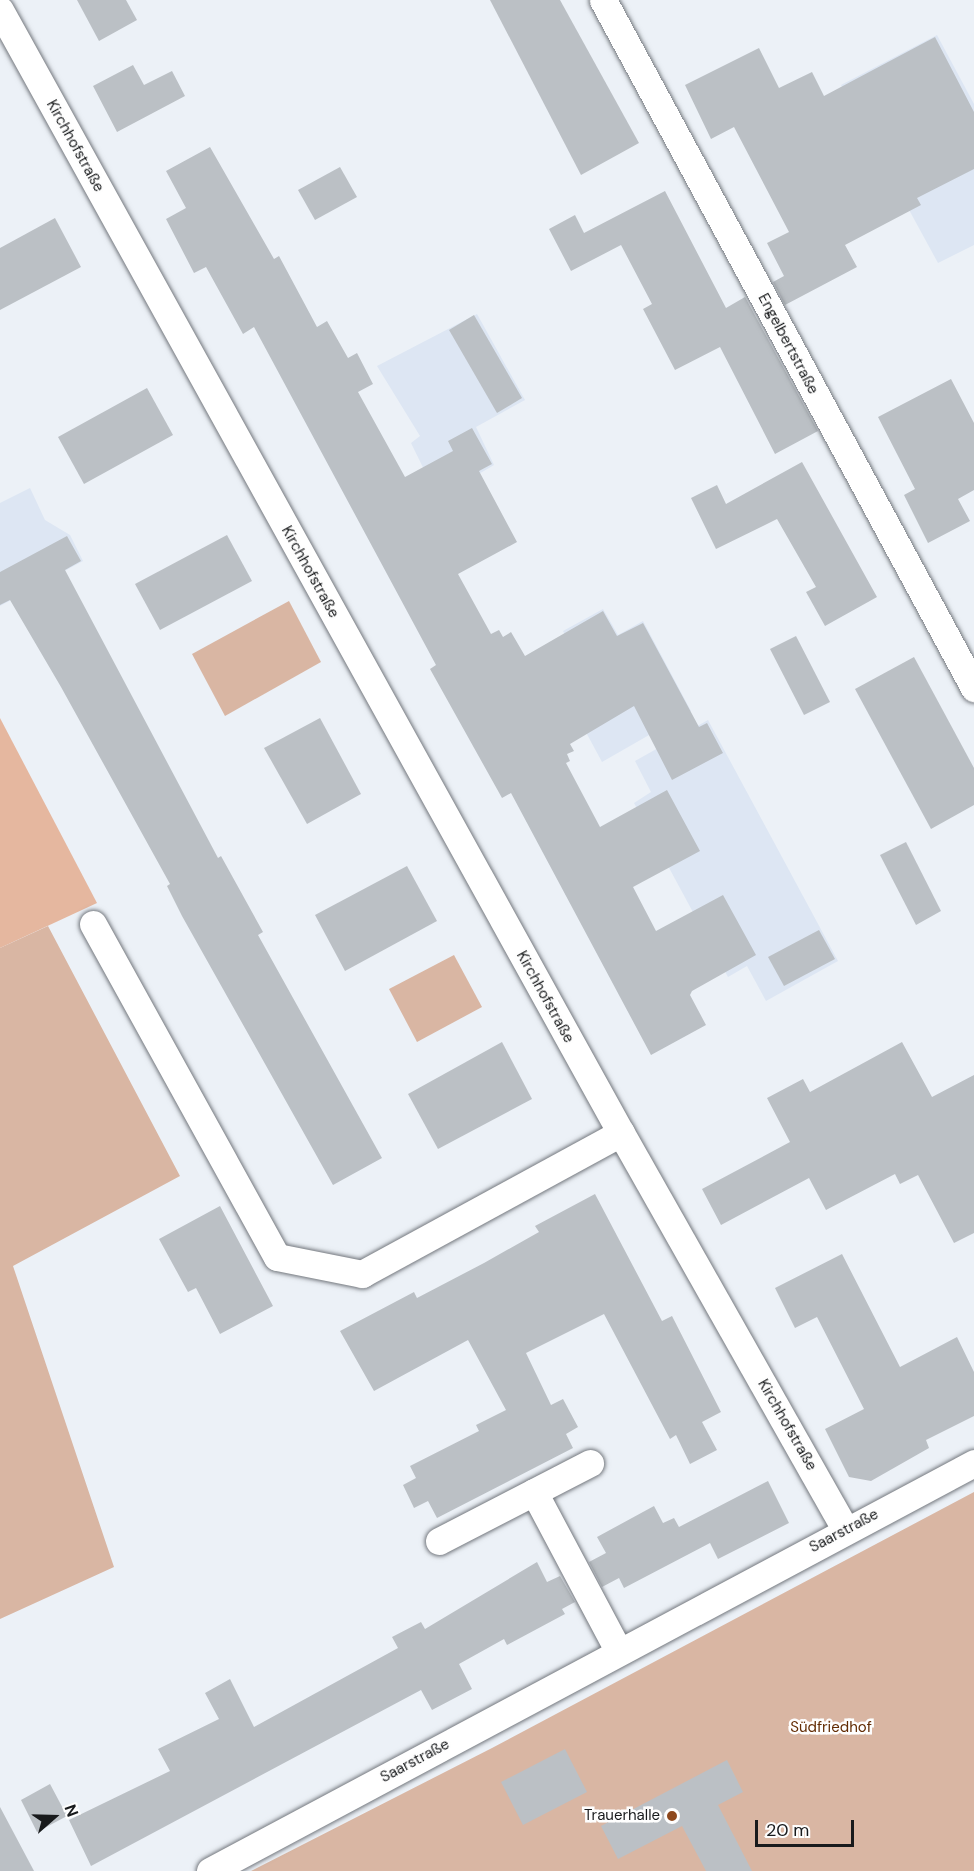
<!DOCTYPE html>
<meta charset="utf-8">
<style>
body{margin:0}
#map{position:relative;width:974px;height:1871px;overflow:hidden;background:#ecf1f7;font-family:"DM Sans",sans-serif}
div>[style]{position:absolute}
.built>*{inset:0;background:#dde6f3}
.green>*{inset:0;background:#d9b6a3}
.forest>*{inset:0;background:#e5b79f}
.building>*{inset:0;background:#bbc0c5}
.roads{filter:drop-shadow(0 0 2px #74787e) drop-shadow(0 0 2px #74787e)}
.minor>*{height:27px;margin:-13.5px;padding:0 13.5px;transform-origin:13.5px;border-radius:13.5px;background:#fff}
.dots>*{width:16px;height:16px;translate:-50% -50%;box-sizing:border-box;border:3px solid #fefefe;border-radius:50%}
span{translate:-50% -50%;white-space:nowrap;text-align:center;line-height:1.15;-webkit-text-stroke:5px #fefefe;paint-order:stroke}
.street-label{font-size:15px;color:#181a1c}
.park-label{font-size:15px;color:#622b03}
.poi-label{font-size:15px;color:#181a1c}
.right{translate:-100% -50%;text-align:right}
.north{position:absolute;left:24px;top:1787px;width:60px;height:60px;-webkit-text-stroke:4px #fefefe;paint-order:stroke;rotate:70deg;font-size:16px;font-weight:700;line-height:24px;text-align:center;color:#181a1c}
.north::after{content:'';display:block;margin:auto;width:21px;height:27px;background:#181a1c;clip-path:polygon(50% 0,100% 100%,50% 72%,0 100%)}
.scale{position:absolute;left:755px;top:1820px;width:99px;height:27px;box-sizing:border-box;border:3px solid #181a1c;border-top:0;padding-left:8px;font-size:18px;line-height:21px;white-space:nowrap;color:#181a1c;-webkit-text-stroke:4px #fefefe;paint-order:stroke}
</style>
<div id="map">
<div class="built">
<i style="clip-path:polygon(937px 35px,974px 104px,974px 245px,938px 263px,841px 85px)"></i>
<i style="clip-path:polygon(477px 314px,525px 400px,476px 427px,494px 465px,438px 498px,411px 443px,420px 436px,377px 366px)"></i>
<i style="clip-path:polygon(30px 488px,45px 520px,70px 535px,83px 561px,0 606px,0 503px)"></i>
<i style="clip-path:polygon(603px 609px,618px 635px,643px 621px,691px 711px,602px 762px,553px 671px,576px 657px,563px 631px)"></i>
<i style="clip-path:polygon(708px 720px,838px 961px,766px 1001px,747px 966px,728px 977px,634px 803px,651px 792px,635px 761px)"></i>
</div>
<div class="green">
<i style="clip-path:polygon(289px 601px,321px 662px,225px 716px,192px 654px)"></i>
<i style="clip-path:polygon(48px 926px,180px 1176px,13px 1266px,114px 1567px,0 1619px,0 948px)"></i>
<i style="clip-path:polygon(454px 955px,482px 1007px,417px 1042px,389px 989px)"></i>
<i style="clip-path:polygon(974px 1492px,974px 1871px,251px 1871px,492px 1748px)"></i>
</div>
<div class="forest">
<i style="clip-path:polygon(0 718px,97px 903px,0 948px)"></i>
</div>
<div class="building">
<i style="clip-path:polygon(77px 0,126px 0,137px 20px,99px 41px)"></i>
<i style="clip-path:polygon(490px 0,560px 0,639px 143px,581px 175px)"></i>
<i style="clip-path:polygon(935px 37px,974px 112px,974px 169px,917px 198px,921px 205px,845px 245px,857px 267px,785px 305px,773px 282px,784px 276px,767px 243px,789px 232px,734px 127px,711px 139px,685px 85px,759px 48px,779px 88px,812px 72px,824px 96px)"></i>
<i style="clip-path:polygon(133px 65px,144px 85px,172px 71px,185px 96px,117px 132px,93px 86px)"></i>
<i style="clip-path:polygon(210px 147px,274px 259px,279px 256px,317px 327px,327px 321px,348px 358px,357px 353px,373px 384px,358px 392px,405px 477px,453px 451px,448px 441px,472px 428px,492px 464px,479px 471px,517px 542px,458px 574px,491px 634px,499px 630px,503px 637px,511px 632px,525px 656px,603px 611px,617px 636px,643px 623px,699px 727px,707px 723px,723px 753px,672px 780px,634px 706px,570px 744px,574px 751px,567px 754px,570px 761px,566px 763px,600px 827px,667px 790px,700px 851px,633px 887px,656px 931px,723px 895px,756px 955px,692px 991px,690px 995px,706px 1025px,651px 1055px,511px 793px,502px 798px,430px 669px,436px 665px,254px 327px,243px 334px,206px 267px,194px 273px,166px 219px,186px 208px,166px 171px)"></i>
<i style="clip-path:polygon(340px 167px,357px 197px,315px 220px,298px 190px)"></i>
<i style="clip-path:polygon(665px 191px,726px 308px,745px 297px,818px 431px,775px 454px,720px 347px,675px 370px,643px 309px,652px 304px,621px 245px,571px 271px,549px 229px,575px 215px,584px 233px)"></i>
<i style="clip-path:polygon(55px 218px,81px 267px,0 310px,0 248px)"></i>
<i style="clip-path:polygon(474px 315px,522px 398px,497px 413px,449px 330px)"></i>
<i style="clip-path:polygon(951px 379px,974px 423px,974px 490px,958px 499px,970px 521px,928px 543px,904px 495px,915px 489px,878px 417px)"></i>
<i style="clip-path:polygon(147px 388px,173px 435px,84px 484px,58px 437px)"></i>
<i style="clip-path:polygon(802px 462px,877px 597px,825px 626px,806px 592px,816px 587px,777px 519px,716px 549px,691px 498px,717px 485px,726px 504px)"></i>
<i style="clip-path:polygon(227px 535px,252px 581px,160px 630px,135px 584px)"></i>
<i style="clip-path:polygon(67px 536px,81px 561px,65px 570px,218px 858px,221px 856px,263px 932px,258px 935px,382px 1158px,333px 1185px,182px 916px,167px 886px,170px 884px,61px 687px,10px 600px,0 605px,0 572px)"></i>
<i style="clip-path:polygon(796px 636px,830px 702px,804px 715px,770px 649px)"></i>
<i style="clip-path:polygon(914px 657px,974px 768px,974px 805px,931px 829px,855px 689px)"></i>
<i style="clip-path:polygon(320px 718px,361px 794px,307px 824px,264px 748px)"></i>
<i style="clip-path:polygon(906px 842px,941px 911px,916px 925px,880px 855px)"></i>
<i style="clip-path:polygon(407px 866px,437px 921px,345px 971px,315px 915px)"></i>
<i style="clip-path:polygon(819px 930px,835px 959px,784px 986px,768px 957px)"></i>
<i style="clip-path:polygon(502px 1042px,532px 1099px,438px 1149px,408px 1094px)"></i>
<i style="clip-path:polygon(902px 1042px,932px 1097px,974px 1075px,974px 1233px,954px 1243px,918px 1175px,900px 1184px,895px 1174px,826px 1210px,809px 1178px,721px 1225px,702px 1189px,790px 1142px,767px 1098px,803px 1079px,810px 1092px)"></i>
<i style="clip-path:polygon(595px 1194px,662px 1321px,672px 1316px,721px 1412px,702px 1422px,717px 1450px,690px 1464px,676px 1435px,670px 1439px,604px 1314px,526px 1353px,551px 1405px,563px 1399px,578px 1427px,566px 1434px,573px 1448px,437px 1518px,428px 1501px,414px 1508px,403px 1485px,416px 1478px,410px 1466px,479px 1431px,476px 1425px,506px 1410px,468px 1340px,374px 1391px,340px 1331px,414px 1292px,417px 1298px,484px 1263px,539px 1232px,535px 1226px)"></i>
<i style="clip-path:polygon(220px 1206px,273px 1306px,220px 1334px,196px 1288px,188px 1292px,159px 1239px)"></i>
<i style="clip-path:polygon(842px 1254px,900px 1367px,957px 1337px,974px 1372px,974px 1416px,926px 1440px,929px 1448px,871px 1481px,849px 1477px,825px 1429px,864px 1409px,817px 1317px,795px 1328px,775px 1288px)"></i>
<i style="clip-path:polygon(768px 1481px,789px 1523px,718px 1559px,710px 1543px,624px 1588px,619px 1578px,602px 1587px,589px 1562px,606px 1553px,597px 1537px,654px 1506px,663px 1523px,674px 1518px,679px 1527px)"></i>
<i style="clip-path:polygon(537px 1562px,547px 1582px,560px 1576px,575px 1602px,562px 1609px,565px 1614px,507px 1645px,504px 1639px,459px 1664px,472px 1689px,432px 1710px,421px 1690px,91px 1866px,69px 1820px,170px 1771px,158px 1749px,219px 1719px,205px 1693px,230px 1679px,254px 1727px,398px 1648px,392px 1637px,421px 1622px,425px 1629px)"></i>
<i style="clip-path:polygon(565px 1749px,587px 1792px,523px 1825px,501px 1782px)"></i>
<i style="clip-path:polygon(727px 1760px,743px 1792px,718px 1805px,752px 1871px,706px 1871px,682px 1826px,618px 1859px,601px 1826px)"></i>
<i style="clip-path:polygon(50px 1784px,67px 1816px,37px 1832px,21px 1800px)"></i>
<i style="clip-path:polygon(0 1807px,34px 1871px,0 1871px)"></i>
</div>
<div class="roads">
<div class="minor">
<i style="left:603px;top:0;width:782px;rotate:61.66deg"></i>
<i style="left:0;top:10px;width:1283px;rotate:61.06deg"></i>
<i style="left:621px;top:1133px;width:456px;rotate:60.5deg"></i>
<i style="left:93px;top:924px;width:380px;rotate:61.1deg"></i>
<i style="left:277px;top:1257px;width:87px;rotate:11.3deg"></i>
<i style="left:362px;top:1274px;width:295px;rotate:-28.6deg"></i>
<i style="left:534px;top:1492px;width:181px;rotate:62deg"></i>
<i style="left:439px;top:1541px;width:170px;rotate:-27.3deg"></i>
<i style="left:210px;top:1871px;width:866px;rotate:-28.1deg"></i>
</div>
</div>
<div class="dots">
<i style="left:672px;top:1816px;background:#8d481d"></i>
</div>
<div class="street-label">
<span style="left:75px;top:146px;rotate:61deg">Kirchhofstraße</span>
<span style="left:788px;top:344px;rotate:62deg">Engelbertstraße</span>
<span style="left:310px;top:572px;rotate:61deg">Kirchhofstraße</span>
<span style="left:545px;top:997px;rotate:61deg">Kirchhofstraße</span>
<span style="left:787px;top:1425px;rotate:60deg">Kirchhofstraße</span>
<span style="left:844px;top:1531px;rotate:-28deg">Saarstraße</span>
<span style="left:415px;top:1761px;rotate:-28deg">Saarstraße</span>
</div>
<div class="park-label">
<span style="left:831px;top:1728px">Südfriedhof</span>
</div>
<div class="poi-label">
<span class="right" style="left:660px;top:1816px">Trauerhalle</span>
</div>
<div class="north">N</div>
<div class="scale">20 m</div>
</div>
